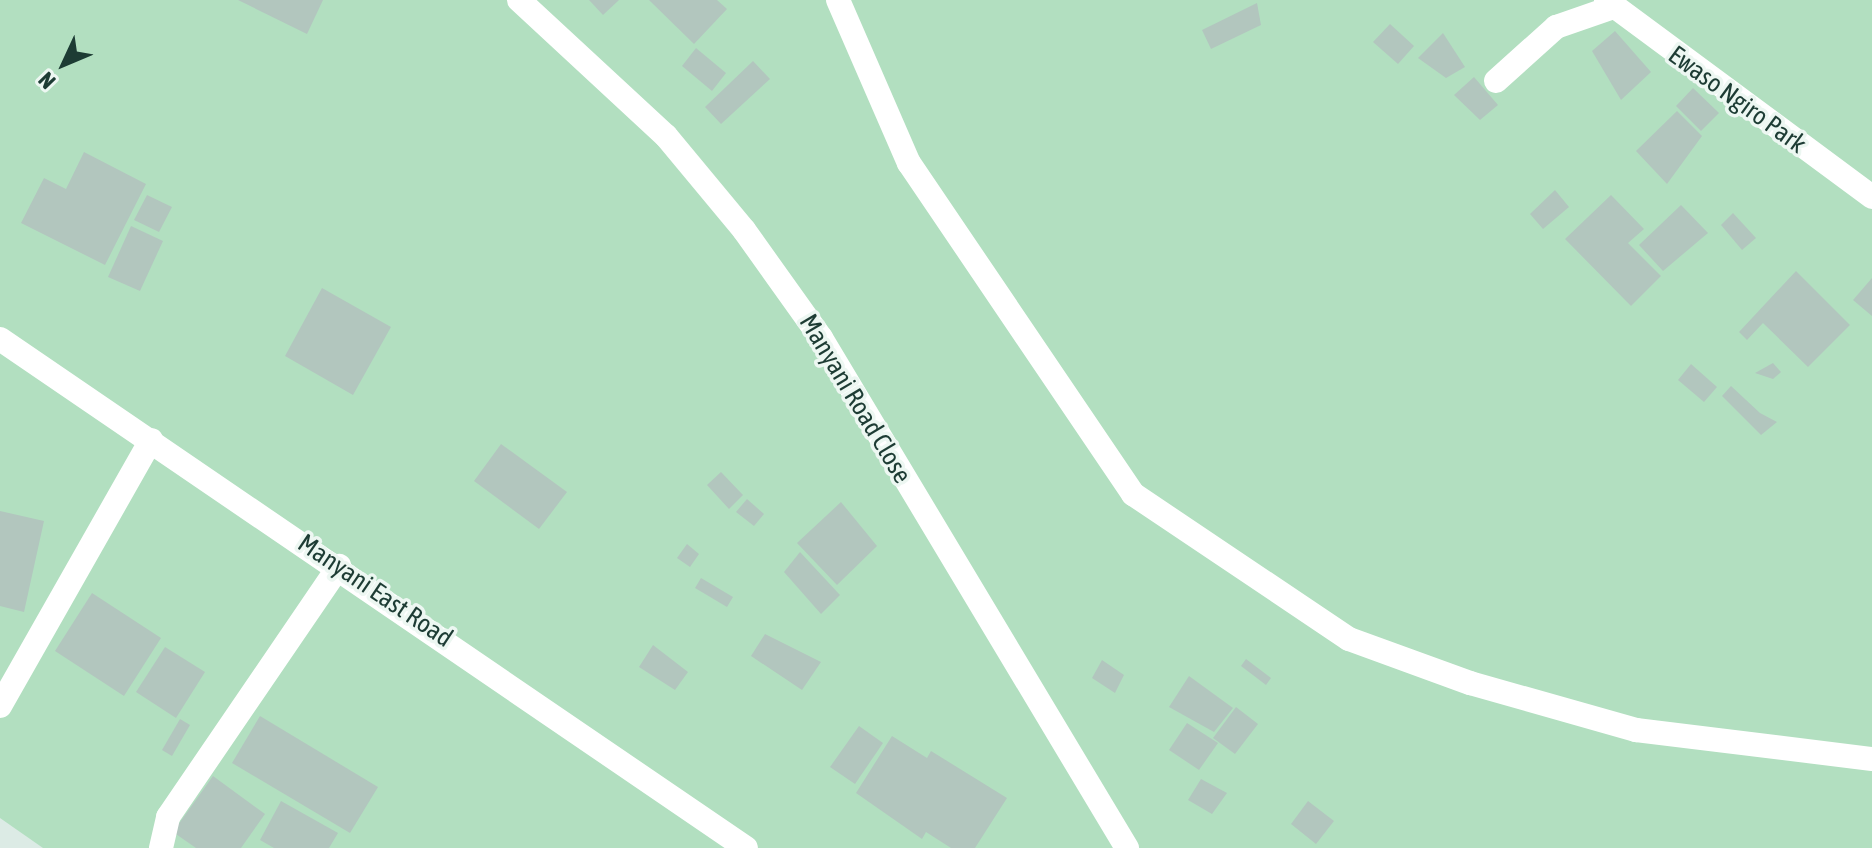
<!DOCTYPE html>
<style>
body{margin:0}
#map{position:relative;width:1872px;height:848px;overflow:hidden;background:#dcebe5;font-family:"Asap Condensed",sans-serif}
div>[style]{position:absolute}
.green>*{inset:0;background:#b2dfc0}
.building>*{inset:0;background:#b2c6be}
.minor>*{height:24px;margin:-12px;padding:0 12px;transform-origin:12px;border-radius:12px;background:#fff}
span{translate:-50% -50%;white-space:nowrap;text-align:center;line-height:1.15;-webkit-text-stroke:7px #edf7f2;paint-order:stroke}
.street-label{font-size:26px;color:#1d3c34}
.north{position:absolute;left:24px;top:24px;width:80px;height:80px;-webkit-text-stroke:6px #edf7f2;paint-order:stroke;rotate:226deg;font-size:22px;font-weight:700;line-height:32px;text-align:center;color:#1d3c34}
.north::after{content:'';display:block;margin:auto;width:28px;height:36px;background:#1d3c34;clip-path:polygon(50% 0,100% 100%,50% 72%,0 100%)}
</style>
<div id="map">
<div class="green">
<i style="clip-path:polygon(0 0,1872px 0,1872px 848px,43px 848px,0 818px)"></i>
</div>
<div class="building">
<i style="clip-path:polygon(238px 0,323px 0,307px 34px)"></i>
<i style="clip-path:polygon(589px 0,619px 0,603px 15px)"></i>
<i style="clip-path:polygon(649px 0,717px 0,727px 9px,694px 44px)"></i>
<i style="clip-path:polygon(1257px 3px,1261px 25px,1211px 49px,1202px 30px)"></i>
<i style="clip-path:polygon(1390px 24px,1414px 46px,1398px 64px,1373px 42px)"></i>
<i style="clip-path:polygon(1615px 31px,1651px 72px,1621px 100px,1592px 51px)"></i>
<i style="clip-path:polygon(1443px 33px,1465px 67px,1446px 78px,1418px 58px)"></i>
<i style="clip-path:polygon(696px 48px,726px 73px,712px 91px,682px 66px)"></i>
<i style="clip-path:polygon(753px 61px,770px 79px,721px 124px,705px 107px)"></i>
<i style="clip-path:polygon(1474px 77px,1498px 105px,1480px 120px,1454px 95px)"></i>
<i style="clip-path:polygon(1693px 88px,1719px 113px,1701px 131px,1676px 106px)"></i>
<i style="clip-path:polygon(1677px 111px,1702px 136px,1667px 184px,1636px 151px)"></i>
<i style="clip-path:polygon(84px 152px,146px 184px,105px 265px,21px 223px,44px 178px,66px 189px)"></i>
<i style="clip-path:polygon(1555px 190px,1569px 207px,1543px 229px,1530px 214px)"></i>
<i style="clip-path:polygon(147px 195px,172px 207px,159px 232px,134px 220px)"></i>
<i style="clip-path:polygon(1611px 195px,1644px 229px,1628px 243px,1661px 276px,1631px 306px,1565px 239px)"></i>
<i style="clip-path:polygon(1681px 205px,1708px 233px,1663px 271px,1639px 245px)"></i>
<i style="clip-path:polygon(1733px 213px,1756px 238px,1742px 250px,1721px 225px)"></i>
<i style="clip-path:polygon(131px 226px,163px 241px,140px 291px,108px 277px)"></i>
<i style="clip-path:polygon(1796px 271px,1850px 325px,1808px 367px,1763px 323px,1747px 340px,1739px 332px)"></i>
<i style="clip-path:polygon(1872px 278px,1872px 316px,1853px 300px)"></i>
<i style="clip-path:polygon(322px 288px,391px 327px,353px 395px,285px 356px)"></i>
<i style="clip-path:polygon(1773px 363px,1781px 372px,1773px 379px,1755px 373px)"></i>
<i style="clip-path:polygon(1691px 364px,1717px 387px,1704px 402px,1678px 380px)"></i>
<i style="clip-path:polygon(1731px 386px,1760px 413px,1777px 422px,1761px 435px,1722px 396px)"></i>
<i style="clip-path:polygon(501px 444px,567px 492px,539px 529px,474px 481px)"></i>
<i style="clip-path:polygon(721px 472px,743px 495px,729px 509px,707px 485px)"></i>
<i style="clip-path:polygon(747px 499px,764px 514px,754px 526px,736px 512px)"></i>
<i style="clip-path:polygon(841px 502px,877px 546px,837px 585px,797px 543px)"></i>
<i style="clip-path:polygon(0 511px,44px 521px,24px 612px,0 606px)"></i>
<i style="clip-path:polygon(687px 544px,699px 554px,690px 567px,677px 558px)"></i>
<i style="clip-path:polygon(800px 552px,840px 595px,821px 614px,784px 572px)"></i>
<i style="clip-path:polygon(701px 578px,733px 597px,727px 607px,695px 588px)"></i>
<i style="clip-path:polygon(92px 593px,161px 638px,124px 696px,55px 651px)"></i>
<i style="clip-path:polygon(765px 634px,821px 662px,802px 690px,751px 656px)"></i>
<i style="clip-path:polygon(653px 645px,688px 672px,675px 690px,639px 667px)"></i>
<i style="clip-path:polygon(165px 647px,205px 672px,176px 718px,136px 692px)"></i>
<i style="clip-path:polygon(1246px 659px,1271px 678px,1266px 685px,1241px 666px)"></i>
<i style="clip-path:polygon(1102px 660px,1124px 675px,1115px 693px,1092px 678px)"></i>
<i style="clip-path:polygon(1189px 676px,1233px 708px,1214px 732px,1169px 707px)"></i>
<i style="clip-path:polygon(1236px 707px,1258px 724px,1235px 754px,1213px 738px)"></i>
<i style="clip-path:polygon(260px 716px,378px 787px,350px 833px,232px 763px)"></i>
<i style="clip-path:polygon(180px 719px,190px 725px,172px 756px,162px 750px)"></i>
<i style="clip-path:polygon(1187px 723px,1218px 743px,1199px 770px,1169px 750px)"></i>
<i style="clip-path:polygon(859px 726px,883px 743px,855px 784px,830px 767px)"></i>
<i style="clip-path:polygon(892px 736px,927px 758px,931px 751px,1007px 798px,975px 848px,951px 848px,926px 832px,922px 839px,856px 793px)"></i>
<i style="clip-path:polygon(213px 776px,265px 814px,241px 848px,196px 848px,173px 832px)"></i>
<i style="clip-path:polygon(1201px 779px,1227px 793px,1212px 814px,1188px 800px)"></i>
<i style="clip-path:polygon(281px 801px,338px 833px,329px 848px,274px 848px,260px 840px)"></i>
<i style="clip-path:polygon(1308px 801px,1334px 821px,1316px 844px,1291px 824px)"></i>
</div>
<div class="minor">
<i style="left:519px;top:0;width:200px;rotate:42.8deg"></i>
<i style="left:666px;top:136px;width:122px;rotate:50.3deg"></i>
<i style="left:744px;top:230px;width:133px;rotate:54.5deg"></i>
<i style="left:821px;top:338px;width:595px;rotate:59.04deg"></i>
<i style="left:838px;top:0;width:178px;rotate:66.5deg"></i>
<i style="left:909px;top:163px;width:400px;rotate:55.9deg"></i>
<i style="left:1133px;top:494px;width:260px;rotate:33.9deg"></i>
<i style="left:1349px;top:639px;width:129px;rotate:20deg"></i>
<i style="left:1470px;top:683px;width:173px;rotate:15.8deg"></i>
<i style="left:1636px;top:730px;width:238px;rotate:7deg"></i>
<i style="left:1606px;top:0;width:331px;rotate:36.5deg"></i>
<i style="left:1496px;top:81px;width:81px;rotate:-42deg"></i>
<i style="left:1556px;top:27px;width:58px;rotate:-19.1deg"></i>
<i style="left:0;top:339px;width:903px;rotate:34.31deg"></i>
<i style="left:0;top:706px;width:306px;rotate:-60.4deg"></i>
<i style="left:161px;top:848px;width:32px;rotate:-77deg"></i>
<i style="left:168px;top:817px;width:304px;rotate:-55.7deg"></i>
</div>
<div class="street-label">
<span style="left:1737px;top:100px;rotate:36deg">Ewaso Ngiro Park</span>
<span style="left:855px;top:399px;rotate:59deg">Manyani Road Close</span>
<span style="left:375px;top:591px;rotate:34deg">Manyani East Road</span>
</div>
<div class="north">N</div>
</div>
